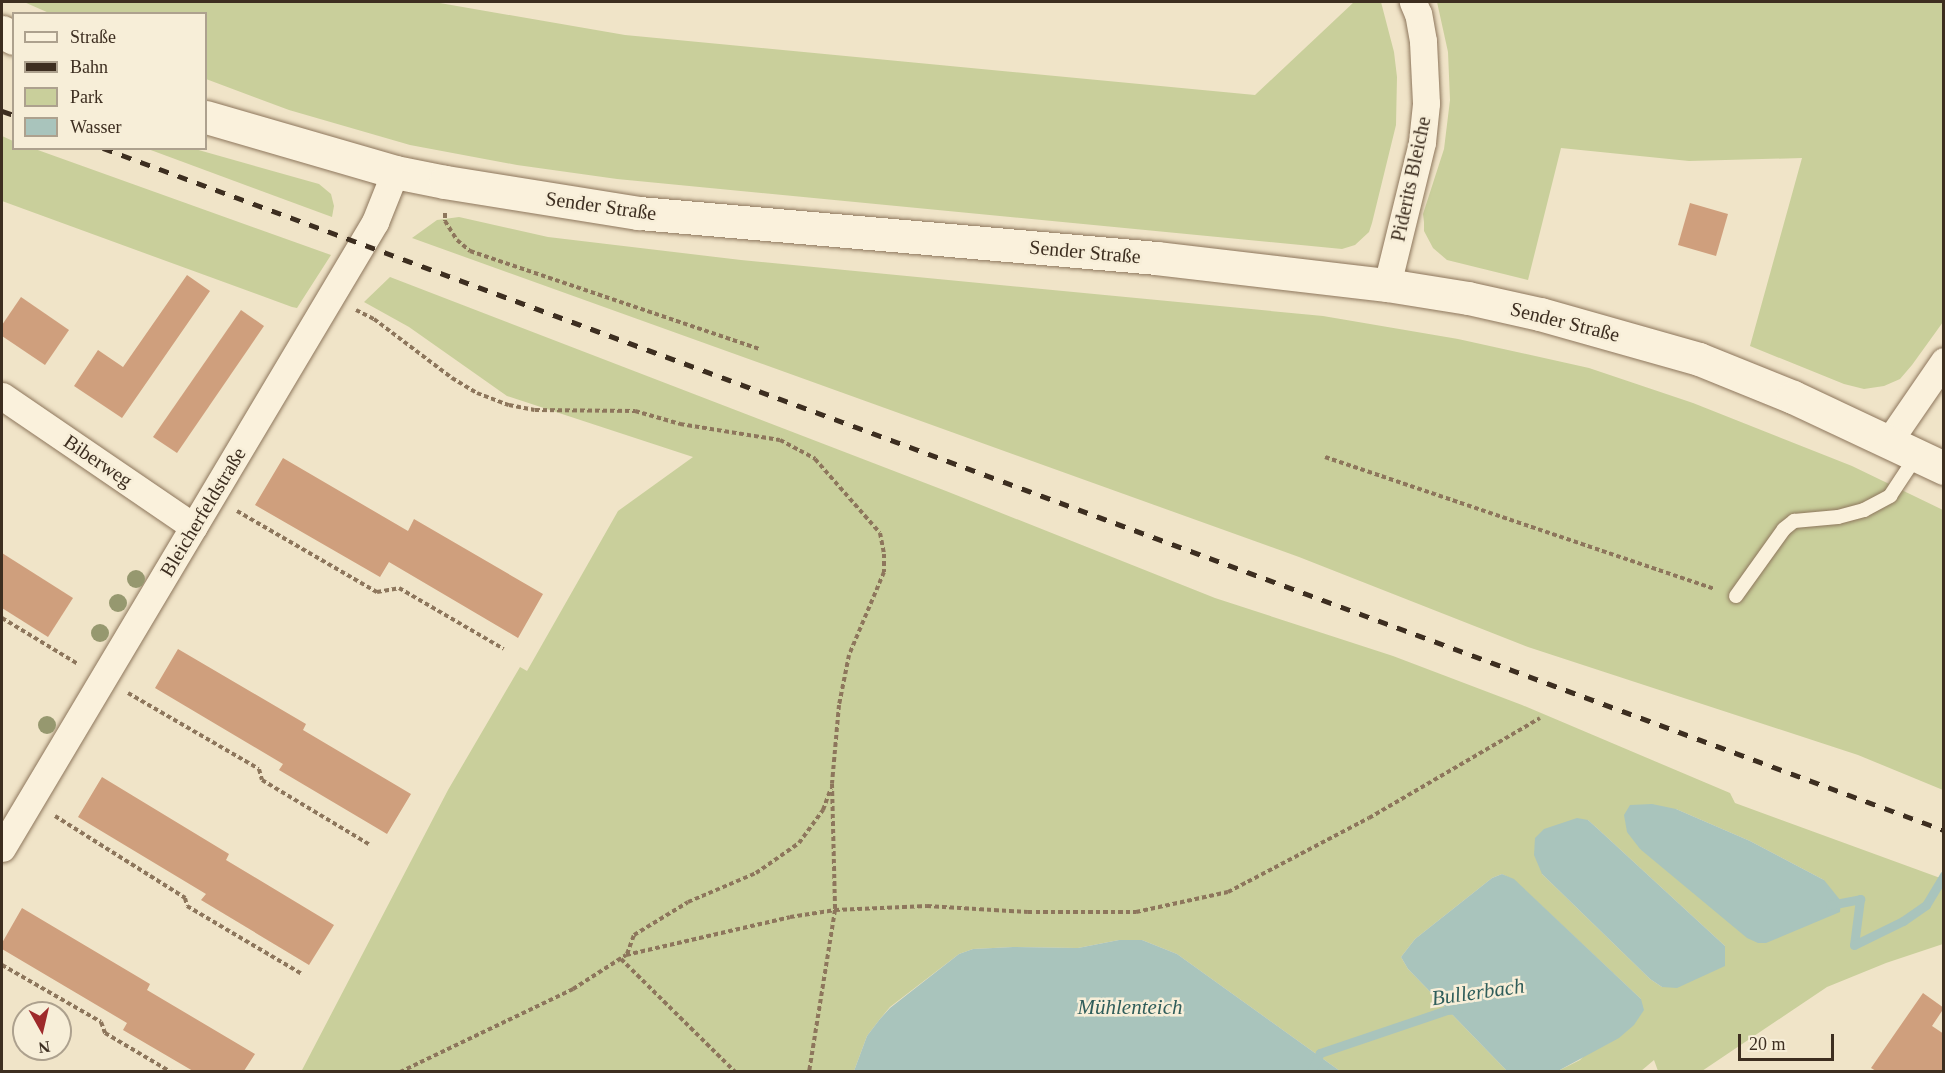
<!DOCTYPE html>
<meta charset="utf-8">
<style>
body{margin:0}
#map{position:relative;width:1945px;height:1073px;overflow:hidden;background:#f0e4c8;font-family:Georgia,serif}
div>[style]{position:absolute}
.green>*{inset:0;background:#c9cf9b}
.water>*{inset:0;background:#a9c4bc}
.stream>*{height:9px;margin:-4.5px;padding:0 4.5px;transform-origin:4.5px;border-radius:4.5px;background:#a9c4bc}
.building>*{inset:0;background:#cf9f7d}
.path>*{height:4px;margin-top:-2px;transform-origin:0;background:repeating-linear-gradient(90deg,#8d765c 0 4.5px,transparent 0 7.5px)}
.roads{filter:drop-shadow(0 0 2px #8d765c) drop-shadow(0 0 2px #8d765c)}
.service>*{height:14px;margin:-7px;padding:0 7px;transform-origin:7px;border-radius:7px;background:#faf1dc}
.minor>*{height:27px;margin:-13.5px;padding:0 13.5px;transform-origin:13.5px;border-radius:13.5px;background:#faf1dc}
.tertiary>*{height:33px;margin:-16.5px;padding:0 16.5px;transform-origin:16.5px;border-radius:16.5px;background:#faf1dc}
.rail>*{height:4.5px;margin-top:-2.25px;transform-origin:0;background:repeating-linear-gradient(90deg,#3d2e20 0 10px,transparent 0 20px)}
.trees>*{width:18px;height:18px;margin:-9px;border-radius:50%;background:#96986f}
span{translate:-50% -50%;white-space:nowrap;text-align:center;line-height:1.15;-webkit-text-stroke:5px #f7eed8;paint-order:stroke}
.street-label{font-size:20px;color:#3d2e20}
.water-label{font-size:21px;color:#2f5d5a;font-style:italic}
.frame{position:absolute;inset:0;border:3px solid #3d2e20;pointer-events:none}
.legend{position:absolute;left:12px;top:12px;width:195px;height:138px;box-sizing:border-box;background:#f7eed8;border:2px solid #ada18e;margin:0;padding:8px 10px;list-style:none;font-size:18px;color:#3d2e20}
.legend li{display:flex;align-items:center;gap:12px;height:30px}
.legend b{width:30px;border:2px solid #ada18e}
.north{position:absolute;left:12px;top:1001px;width:60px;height:60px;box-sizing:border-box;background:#f7eed8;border:2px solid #ada18e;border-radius:50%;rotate:172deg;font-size:16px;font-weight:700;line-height:24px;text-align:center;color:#3d2e20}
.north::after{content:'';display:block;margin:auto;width:21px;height:27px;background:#9e2a2b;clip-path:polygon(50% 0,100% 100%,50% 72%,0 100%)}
.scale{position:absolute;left:1738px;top:1034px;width:96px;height:27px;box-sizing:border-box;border:3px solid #3d2e20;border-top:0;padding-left:8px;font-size:18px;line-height:21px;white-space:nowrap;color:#3d2e20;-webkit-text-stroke:4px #f7eed8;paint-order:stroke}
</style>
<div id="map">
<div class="green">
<i style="clip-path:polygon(24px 2px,434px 2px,625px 35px,1255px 95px,1354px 2px,1381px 2px,1394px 52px,1397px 77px,1396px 125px,1372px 223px,1369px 232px,1355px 245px,1342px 249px,617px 179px,517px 165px,410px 145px,289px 110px,206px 79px,206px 14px,49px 13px)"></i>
<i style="clip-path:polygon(1437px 2px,1943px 2px,1943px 322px,1912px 365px,1900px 379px,1884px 386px,1864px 389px,1844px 384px,1750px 346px,1802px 158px,1689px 161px,1561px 148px,1528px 280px,1447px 260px,1433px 248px,1424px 231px,1424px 222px,1423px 214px,1444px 149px,1450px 100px,1448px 52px)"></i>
<i style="clip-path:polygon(2px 136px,13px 141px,14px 148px,35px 149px,331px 255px,297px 308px,292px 307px,2px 201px)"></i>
<i style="clip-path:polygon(148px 149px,195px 149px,319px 184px,331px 194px,334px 206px,332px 217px)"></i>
<i style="clip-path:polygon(459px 217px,548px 237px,741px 260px,1323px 316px,1458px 339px,1589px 368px,1693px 403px,1852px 466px,1943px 510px,1943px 790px,1858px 755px,1528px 647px,1299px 557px,412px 238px,437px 220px)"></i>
<i style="clip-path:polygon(evenodd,390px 277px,946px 491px,1215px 598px,1393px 656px,1522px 705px,1730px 793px,1735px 803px,1943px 879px,1943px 944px,1886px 963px,1827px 987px,1702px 1071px,1658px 1071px,1654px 1060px,1641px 1071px,1558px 1071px,1580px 1060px,1641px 999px,1514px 880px,1502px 874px,1492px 878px,1415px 939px,1401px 957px,1408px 969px,1507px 1071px,1340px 1071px,1177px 954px,1142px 940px,1119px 940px,1078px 948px,1013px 947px,973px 949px,959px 954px,890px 1007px,880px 1019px,867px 1036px,854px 1071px,301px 1072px,448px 790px,520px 667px,527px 671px,618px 511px,693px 457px,507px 396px,409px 327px,364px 302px,390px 277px,1676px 809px,1750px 841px,1824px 880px,1640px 849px,1676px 809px,390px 277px,1588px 820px,1598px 829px,1725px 946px,1662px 987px,1650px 979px,1542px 874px,1588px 820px)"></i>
</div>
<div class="water">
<i style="clip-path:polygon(1652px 804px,1676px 809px,1750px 841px,1824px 880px,1841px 901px,1840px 912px,1766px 943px,1758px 943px,1747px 938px,1640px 849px,1627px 832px,1624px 815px,1630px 805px)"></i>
<i style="clip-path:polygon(1577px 818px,1588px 820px,1598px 829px,1725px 946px,1725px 966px,1677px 988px,1662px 987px,1650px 979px,1542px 874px,1534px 855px,1535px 838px,1544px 829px)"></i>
<i style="clip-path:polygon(1502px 874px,1514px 879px,1641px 999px,1644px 1010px,1634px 1025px,1619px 1038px,1558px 1071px,1507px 1071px,1408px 969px,1401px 957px,1415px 939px,1492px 878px)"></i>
<i style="clip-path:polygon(1119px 940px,1142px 940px,1177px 954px,1340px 1071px,854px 1071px,867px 1036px,880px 1019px,890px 1008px,959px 954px,973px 949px,1013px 947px,1078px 948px)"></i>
</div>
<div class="stream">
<i style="left:1830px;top:905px;width:31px;rotate:-11deg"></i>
<i style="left:1860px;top:899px;width:46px;rotate:97.4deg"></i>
<i style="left:1854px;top:945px;width:55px;rotate:-26.1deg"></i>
<i style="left:1903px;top:921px;width:28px;rotate:-35deg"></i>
<i style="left:1926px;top:905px;width:35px;rotate:-59deg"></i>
<i style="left:1311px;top:1072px;width:21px;rotate:-65deg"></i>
<i style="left:1320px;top:1053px;width:134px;rotate:-18.7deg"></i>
<i style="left:1447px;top:1010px;width:11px;rotate:-5deg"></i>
</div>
<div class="building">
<i style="clip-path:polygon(1690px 203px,1728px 214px,1716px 256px,1678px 245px)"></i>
<i style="clip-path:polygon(187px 275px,210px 291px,122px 418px,74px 386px,98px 350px,123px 367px)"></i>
<i style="clip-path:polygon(21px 297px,69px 330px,45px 365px,2px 336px,2px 325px)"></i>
<i style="clip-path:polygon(241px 310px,264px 326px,177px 453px,153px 437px)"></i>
<i style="clip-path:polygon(283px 458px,408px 531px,414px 519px,543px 594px,518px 638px,389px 562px,380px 577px,255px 505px)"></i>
<i style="clip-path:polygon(2px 553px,73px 598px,48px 637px,2px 608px)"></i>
<i style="clip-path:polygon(178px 649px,306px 724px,303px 730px,411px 794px,387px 834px,279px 770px,283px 764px,155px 688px)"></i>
<i style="clip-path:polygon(102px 777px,229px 854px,226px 860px,334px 925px,309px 965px,201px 900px,206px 894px,78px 817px)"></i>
<i style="clip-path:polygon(22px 908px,150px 984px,147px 990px,255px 1054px,244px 1071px,193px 1071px,123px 1030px,127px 1023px,2px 949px,2px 943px)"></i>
<i style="clip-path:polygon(1923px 993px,1944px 1008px,1932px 1026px,1944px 1034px,1944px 1071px,1876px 1071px,1871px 1068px)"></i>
</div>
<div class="path">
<i style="left:445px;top:213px;width:8px;rotate:90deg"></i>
<i style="left:445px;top:221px;width:22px;rotate:58deg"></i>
<i style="left:457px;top:240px;width:17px;rotate:40deg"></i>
<i style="left:470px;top:251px;width:306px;rotate:18.7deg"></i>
<i style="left:356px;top:310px;width:20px;rotate:27deg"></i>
<i style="left:374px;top:319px;width:98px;rotate:37.1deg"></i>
<i style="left:452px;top:378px;width:29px;rotate:31deg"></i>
<i style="left:477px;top:393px;width:34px;rotate:21deg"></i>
<i style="left:509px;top:405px;width:26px;rotate:11deg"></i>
<i style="left:535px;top:410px;width:100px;rotate:0.6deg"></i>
<i style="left:635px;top:411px;width:47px;rotate:16.1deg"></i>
<i style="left:680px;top:424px;width:101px;rotate:9.1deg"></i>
<i style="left:780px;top:440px;width:40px;rotate:28deg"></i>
<i style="left:815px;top:459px;width:98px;rotate:48.7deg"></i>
<i style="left:880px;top:533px;width:21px;rotate:79deg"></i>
<i style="left:884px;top:554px;width:18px;rotate:90deg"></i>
<i style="left:884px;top:572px;width:90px;rotate:112.9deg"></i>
<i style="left:849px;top:655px;width:51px;rotate:101.3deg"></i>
<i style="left:839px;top:705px;width:79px;rotate:95.1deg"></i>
<i style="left:832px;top:784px;width:126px;rotate:88.6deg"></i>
<i style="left:835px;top:910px;width:164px;rotate:99.1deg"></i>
<i style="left:1325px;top:457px;width:411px;rotate:18.7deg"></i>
<i style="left:237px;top:511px;width:162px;rotate:30.1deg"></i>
<i style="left:377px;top:592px;width:22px;rotate:-10deg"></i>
<i style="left:399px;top:588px;width:121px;rotate:30.2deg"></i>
<i style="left:2px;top:618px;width:89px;rotate:31.2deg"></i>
<i style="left:128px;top:693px;width:151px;rotate:30.1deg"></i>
<i style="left:259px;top:769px;width:11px;rotate:75deg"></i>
<i style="left:262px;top:780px;width:126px;rotate:31deg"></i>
<i style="left:55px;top:816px;width:154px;rotate:32.2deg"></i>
<i style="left:185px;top:898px;width:8px;rotate:76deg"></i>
<i style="left:187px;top:906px;width:134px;rotate:30.6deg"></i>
<i style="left:627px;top:954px;width:20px;rotate:-70deg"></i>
<i style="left:634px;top:935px;width:63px;rotate:-31.4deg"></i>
<i style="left:688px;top:902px;width:74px;rotate:-23.1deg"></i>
<i style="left:756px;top:873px;width:52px;rotate:-34.9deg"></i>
<i style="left:799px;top:843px;width:41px;rotate:-54deg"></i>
<i style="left:823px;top:810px;width:23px;rotate:-70deg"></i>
<i style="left:621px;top:959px;width:161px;rotate:44.7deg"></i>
<i style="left:2px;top:965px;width:114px;rotate:29.9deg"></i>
<i style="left:101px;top:1022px;width:12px;rotate:70deg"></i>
<i style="left:105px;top:1033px;width:77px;rotate:30.6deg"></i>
<i style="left:400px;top:1072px;width:192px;rotate:-25.6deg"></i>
<i style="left:573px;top:989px;width:63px;rotate:-32.7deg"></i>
<i style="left:626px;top:955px;width:168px;rotate:-13deg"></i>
<i style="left:790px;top:917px;width:46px;rotate:-8.8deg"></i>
<i style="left:835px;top:910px;width:92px;rotate:-2.5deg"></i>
<i style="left:927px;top:906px;width:101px;rotate:3.4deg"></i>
<i style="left:1028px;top:912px;width:108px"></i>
<i style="left:1136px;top:912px;width:94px;rotate:-12.3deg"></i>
<i style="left:1228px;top:892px;width:159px;rotate:-27.7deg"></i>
<i style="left:1369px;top:818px;width:198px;rotate:-30.3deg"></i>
</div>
<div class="roads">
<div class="service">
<i style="left:1736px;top:596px;width:82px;rotate:-54.4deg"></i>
<i style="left:1784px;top:529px;width:13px;rotate:-39deg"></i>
<i style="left:1794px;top:521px;width:44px;rotate:-5.2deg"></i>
<i style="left:1838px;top:517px;width:27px;rotate:-15deg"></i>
<i style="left:1864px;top:510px;width:30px;rotate:-28deg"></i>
<i style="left:1890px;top:496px;width:49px;rotate:-56.6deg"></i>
</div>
<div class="minor">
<i style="left:1387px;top:285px;width:147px;rotate:-76.2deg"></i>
<i style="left:1422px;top:142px;width:39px;rotate:-84deg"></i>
<i style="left:1426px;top:103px;width:62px;rotate:-92.8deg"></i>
<i style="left:1423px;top:41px;width:27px;rotate:-100deg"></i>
<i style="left:1418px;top:14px;width:13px;rotate:-113deg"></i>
<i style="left:2px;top:396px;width:232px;rotate:34.3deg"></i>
<i style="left:1889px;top:441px;width:97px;rotate:-55.5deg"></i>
<i style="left:2px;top:848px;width:729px;rotate:-59.21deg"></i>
<i style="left:375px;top:222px;width:54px;rotate:-68.2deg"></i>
</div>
<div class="tertiary">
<i style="left:2px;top:32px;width:13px;rotate:27deg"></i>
<i style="left:206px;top:117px;width:197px;rotate:16.2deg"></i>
<i style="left:395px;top:172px;width:51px;rotate:11.3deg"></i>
<i style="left:445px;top:182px;width:196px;rotate:9.1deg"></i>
<i style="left:639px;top:213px;width:519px;rotate:4.97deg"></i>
<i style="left:1156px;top:258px;width:233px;rotate:6.7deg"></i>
<i style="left:1387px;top:285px;width:82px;rotate:9.1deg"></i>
<i style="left:1468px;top:298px;width:74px;rotate:12.5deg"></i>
<i style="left:1540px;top:314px;width:165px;rotate:15.8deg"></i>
<i style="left:1699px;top:359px;width:101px;rotate:22deg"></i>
<i style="left:1793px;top:397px;width:167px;rotate:25.2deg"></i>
</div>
</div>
<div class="rail">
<i style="left:2px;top:111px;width:13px;rotate:18deg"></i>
<i style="left:103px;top:148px;width:1963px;rotate:20.33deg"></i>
</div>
<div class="trees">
<i style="left:136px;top:579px"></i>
<i style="left:118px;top:603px"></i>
<i style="left:100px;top:633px"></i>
<i style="left:47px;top:725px"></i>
</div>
<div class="street-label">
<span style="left:1411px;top:179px;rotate:-78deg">Piderits Bleiche</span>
<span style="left:601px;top:206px;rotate:8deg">Sender Straße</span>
<span style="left:1085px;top:252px;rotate:5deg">Sender Straße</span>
<span style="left:1565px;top:322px;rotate:14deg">Sender Straße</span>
<span style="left:98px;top:461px;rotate:34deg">Biberweg</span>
<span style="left:203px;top:512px;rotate:-59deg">Bleicherfeldstraße</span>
</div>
<div class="water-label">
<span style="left:1478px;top:992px;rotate:-8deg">Bullerbach</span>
<span style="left:1130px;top:1007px">Mühlenteich</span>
</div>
<div class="frame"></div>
<ul class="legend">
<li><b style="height:8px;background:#faf1dc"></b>Straße</li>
<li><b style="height:8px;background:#3d2e20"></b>Bahn</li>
<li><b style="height:16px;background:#c9cf9b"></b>Park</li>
<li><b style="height:16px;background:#a9c4bc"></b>Wasser</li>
</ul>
<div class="north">N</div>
<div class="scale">20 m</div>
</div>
